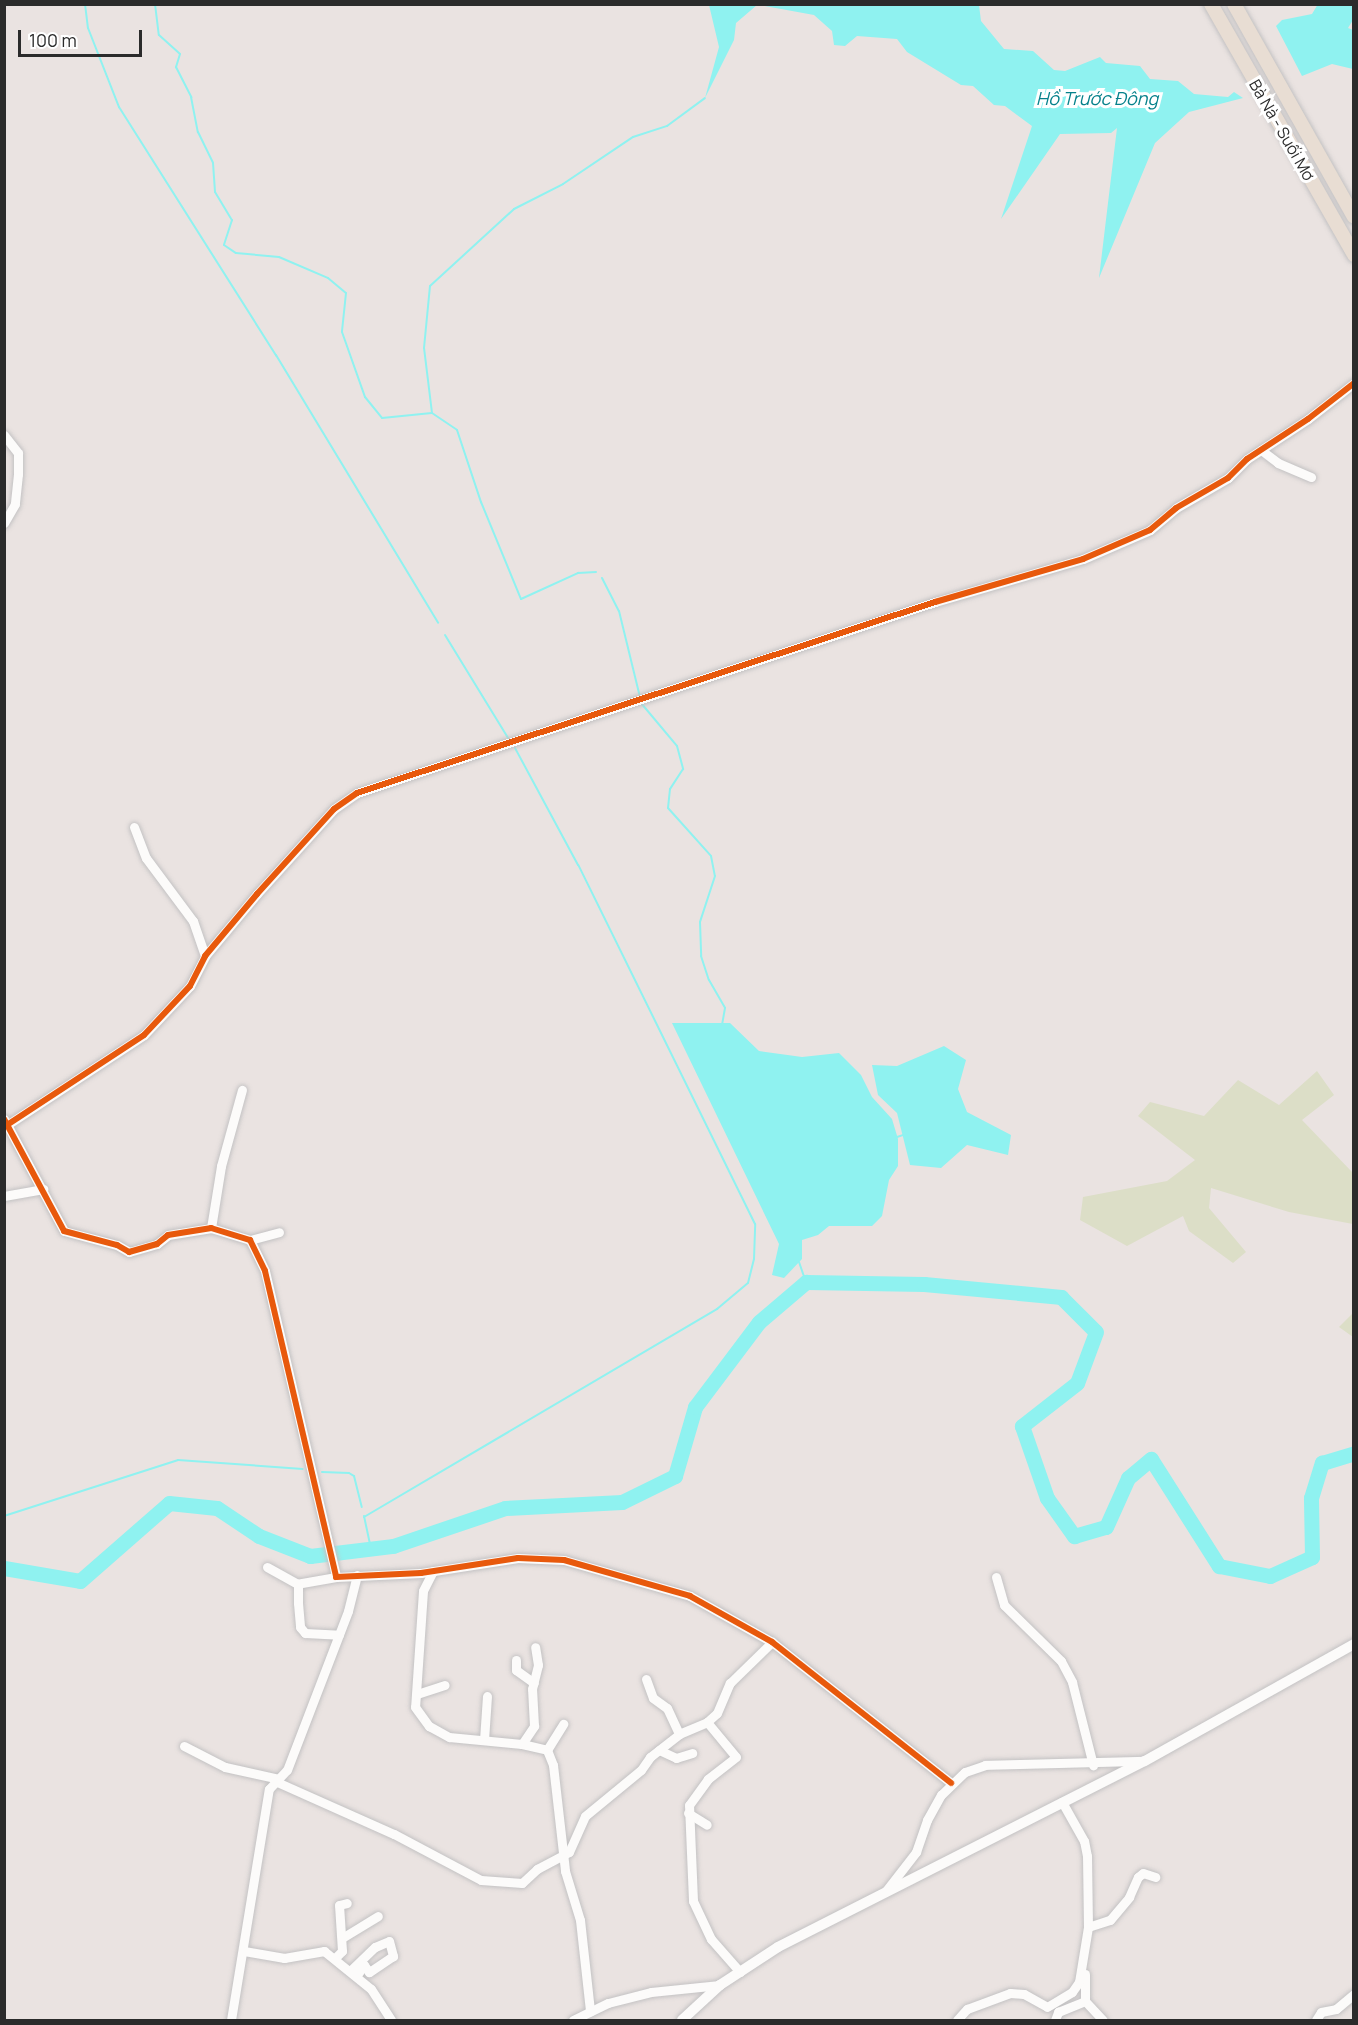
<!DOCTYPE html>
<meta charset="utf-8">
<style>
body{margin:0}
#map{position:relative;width:1358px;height:2025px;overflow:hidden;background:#eae3e1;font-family:Manrope,sans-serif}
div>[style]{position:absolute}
.cemetery>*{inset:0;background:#dcdec7}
.water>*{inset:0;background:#8ff2f0}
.stream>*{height:2px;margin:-1px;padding:0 1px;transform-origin:1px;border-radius:1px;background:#8ff2f0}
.river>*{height:15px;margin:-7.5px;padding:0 7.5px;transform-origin:7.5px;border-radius:7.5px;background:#8ff2f0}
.roads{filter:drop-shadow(0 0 2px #c3c2c3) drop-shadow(0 0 2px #c3c2c3)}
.minor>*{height:9px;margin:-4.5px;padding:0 4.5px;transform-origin:4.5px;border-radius:4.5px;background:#fcfbfa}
.tertiary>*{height:10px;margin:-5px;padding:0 5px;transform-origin:5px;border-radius:5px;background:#fcfbfa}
.primary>*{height:14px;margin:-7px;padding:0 7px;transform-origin:7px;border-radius:7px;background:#e8ddd3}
.cycleway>*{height:6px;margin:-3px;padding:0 3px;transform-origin:3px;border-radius:3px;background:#e8590c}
span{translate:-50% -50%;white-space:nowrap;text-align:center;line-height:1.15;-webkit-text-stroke:6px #fff;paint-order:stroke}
.street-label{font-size:16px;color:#2b2b2b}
.water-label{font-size:18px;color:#05818b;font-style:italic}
.frame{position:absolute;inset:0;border:6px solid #2b2b2b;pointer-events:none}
.scale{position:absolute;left:18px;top:30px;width:124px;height:27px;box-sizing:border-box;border:3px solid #2b2b2b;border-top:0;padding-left:8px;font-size:18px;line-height:21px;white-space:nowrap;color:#2b2b2b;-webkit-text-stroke:4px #fff;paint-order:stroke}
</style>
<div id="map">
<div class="cemetery">
<i style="clip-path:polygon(1317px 1071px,1334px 1095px,1302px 1120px,1353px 1173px,1353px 1224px,1289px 1212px,1211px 1188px,1209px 1208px,1246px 1252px,1233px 1263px,1189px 1231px,1183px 1216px,1127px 1246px,1080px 1220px,1083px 1197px,1167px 1181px,1195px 1160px,1138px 1116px,1150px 1102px,1204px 1116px,1238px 1080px,1279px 1105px)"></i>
<i style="clip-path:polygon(1353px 1313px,1353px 1337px,1339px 1327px)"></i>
</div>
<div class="water">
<i style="clip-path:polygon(1318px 4px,1353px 5px,1353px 20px,1348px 28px,1353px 30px,1353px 69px,1332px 64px,1302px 76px,1276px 26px,1282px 20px,1312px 14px)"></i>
<i style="clip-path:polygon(709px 5px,757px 5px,736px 23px,734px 40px,705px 98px,719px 47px)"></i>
<i style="clip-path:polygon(759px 5px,979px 5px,981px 21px,1004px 49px,1033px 51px,1054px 70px,1065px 71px,1100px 57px,1106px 63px,1140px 66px,1150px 79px,1178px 81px,1194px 94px,1228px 97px,1234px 92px,1243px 98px,1189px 112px,1155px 143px,1099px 278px,1117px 128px,1111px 133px,1060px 134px,1001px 219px,1032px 126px,1005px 106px,994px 105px,973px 86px,961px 85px,907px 52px,897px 39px,857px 36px,845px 46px,834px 45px,832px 31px,814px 15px)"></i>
<i style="clip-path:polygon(672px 1023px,730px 1023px,759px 1051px,802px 1057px,839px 1053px,861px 1075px,872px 1097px,892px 1119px,898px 1139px,898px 1166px,889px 1180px,882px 1216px,872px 1226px,829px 1226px,818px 1235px,802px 1240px,802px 1259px,784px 1278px,772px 1275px,779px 1244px)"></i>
<i style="clip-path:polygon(944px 1046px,966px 1060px,958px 1089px,967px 1112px,1011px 1135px,1008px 1155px,967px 1145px,941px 1168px,910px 1165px,897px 1113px,878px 1095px,872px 1065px,897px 1066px)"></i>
</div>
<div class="stream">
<i style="left:85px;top:4px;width:24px;rotate:83deg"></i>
<i style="left:88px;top:28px;width:85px;rotate:68.6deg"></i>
<i style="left:119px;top:107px;width:294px;rotate:57.7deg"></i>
<i style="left:276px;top:355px;width:313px;rotate:58.8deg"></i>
<i style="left:155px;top:4px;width:31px;rotate:83deg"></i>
<i style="left:159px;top:35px;width:28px;rotate:42deg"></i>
<i style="left:180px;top:54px;width:14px;rotate:107deg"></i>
<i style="left:176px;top:67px;width:34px;rotate:63deg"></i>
<i style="left:191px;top:97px;width:36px;rotate:79deg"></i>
<i style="left:198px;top:132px;width:34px;rotate:64deg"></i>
<i style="left:213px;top:163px;width:29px;rotate:86deg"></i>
<i style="left:215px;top:192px;width:33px;rotate:59deg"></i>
<i style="left:232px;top:220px;width:26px;rotate:108deg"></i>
<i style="left:224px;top:245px;width:14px;rotate:34deg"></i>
<i style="left:236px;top:253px;width:43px;rotate:5.3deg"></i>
<i style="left:279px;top:257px;width:53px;rotate:23.2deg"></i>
<i style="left:328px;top:278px;width:23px;rotate:40deg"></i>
<i style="left:346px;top:293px;width:39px;rotate:96deg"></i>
<i style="left:342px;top:332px;width:69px;rotate:70.5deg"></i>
<i style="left:365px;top:397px;width:27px;rotate:51deg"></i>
<i style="left:382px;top:418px;width:50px;rotate:-5.7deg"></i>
<i style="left:432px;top:413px;width:30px;rotate:34deg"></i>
<i style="left:457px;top:430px;width:76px;rotate:71.6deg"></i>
<i style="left:481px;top:502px;width:105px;rotate:67.6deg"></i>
<i style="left:521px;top:599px;width:63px;rotate:-24.5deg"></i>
<i style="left:578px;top:573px;width:18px;rotate:-3deg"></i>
<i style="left:432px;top:413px;width:65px;rotate:-97deg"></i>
<i style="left:424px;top:348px;width:62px;rotate:-84.5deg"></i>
<i style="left:430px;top:286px;width:114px;rotate:-42.5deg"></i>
<i style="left:514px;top:209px;width:55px;rotate:-27deg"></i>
<i style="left:563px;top:184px;width:84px;rotate:-33.9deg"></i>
<i style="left:633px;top:137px;width:36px;rotate:-18deg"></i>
<i style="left:667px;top:126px;width:47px;rotate:-36.4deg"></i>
<i style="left:602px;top:578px;width:37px;rotate:63deg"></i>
<i style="left:619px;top:611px;width:89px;rotate:76.3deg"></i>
<i style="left:445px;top:635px;width:121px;rotate:58.5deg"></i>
<i style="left:641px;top:703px;width:56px;rotate:50.1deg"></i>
<i style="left:677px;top:746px;width:24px;rotate:75deg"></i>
<i style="left:683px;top:769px;width:24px;rotate:123deg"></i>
<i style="left:670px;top:789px;width:19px;rotate:96deg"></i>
<i style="left:668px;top:808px;width:64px;rotate:48.1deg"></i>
<i style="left:711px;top:856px;width:20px;rotate:79deg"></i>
<i style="left:715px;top:876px;width:48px;rotate:108.1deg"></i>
<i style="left:700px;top:922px;width:34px;rotate:88deg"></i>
<i style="left:701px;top:956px;width:25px;rotate:72deg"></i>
<i style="left:709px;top:980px;width:32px;rotate:60deg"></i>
<i style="left:725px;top:1008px;width:17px;rotate:100deg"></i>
<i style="left:897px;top:1137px;width:6px;rotate:-18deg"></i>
<i style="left:799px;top:1262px;width:21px;rotate:71deg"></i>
<i style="left:322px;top:1472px;width:27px;rotate:2deg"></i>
<i style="left:349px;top:1473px;width:6px;rotate:31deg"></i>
<i style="left:354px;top:1476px;width:32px;rotate:76deg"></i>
<i style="left:4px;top:1516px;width:183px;rotate:-17.8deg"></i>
<i style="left:178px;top:1460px;width:125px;rotate:4.1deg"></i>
<i style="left:364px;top:1516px;width:33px;rotate:78deg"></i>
<i style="left:364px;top:1517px;width:410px;rotate:-30.5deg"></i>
<i style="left:717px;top:1309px;width:40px;rotate:-40deg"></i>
<i style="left:748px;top:1283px;width:25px;rotate:-76deg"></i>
<i style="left:754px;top:1259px;width:35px;rotate:-88deg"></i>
<i style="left:755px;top:1224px;width:400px;rotate:-116.2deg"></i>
<i style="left:578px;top:865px;width:133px;rotate:-118.3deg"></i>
</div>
<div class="river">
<i style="left:4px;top:1568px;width:77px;rotate:9.7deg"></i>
<i style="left:80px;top:1581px;width:118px;rotate:-41.2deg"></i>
<i style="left:169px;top:1503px;width:48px;rotate:5.9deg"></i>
<i style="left:217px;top:1508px;width:50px;rotate:33.7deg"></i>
<i style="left:259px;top:1536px;width:55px;rotate:21.4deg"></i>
<i style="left:310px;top:1556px;width:84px;rotate:-6.9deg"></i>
<i style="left:393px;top:1546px;width:118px;rotate:-18.7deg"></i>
<i style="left:505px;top:1508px;width:117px;rotate:-2.9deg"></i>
<i style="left:622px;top:1502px;width:59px;rotate:-26.1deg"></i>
<i style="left:675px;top:1476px;width:72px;rotate:-73.8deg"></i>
<i style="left:695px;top:1407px;width:106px;rotate:-53deg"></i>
<i style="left:759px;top:1322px;width:62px;rotate:-40.4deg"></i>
<i style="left:806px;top:1282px;width:118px;rotate:1deg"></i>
<i style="left:924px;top:1284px;width:138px;rotate:5.4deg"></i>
<i style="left:1061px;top:1297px;width:49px;rotate:45deg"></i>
<i style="left:1096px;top:1332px;width:54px;rotate:110.4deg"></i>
<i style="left:1077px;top:1383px;width:70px;rotate:142deg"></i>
<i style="left:1022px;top:1426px;width:76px;rotate:70.9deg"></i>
<i style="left:1047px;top:1498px;width:47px;rotate:54.6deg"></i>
<i style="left:1074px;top:1536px;width:33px;rotate:-16deg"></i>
<i style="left:1106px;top:1527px;width:54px;rotate:-65.8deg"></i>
<i style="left:1128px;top:1478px;width:30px;rotate:-40deg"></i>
<i style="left:1151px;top:1459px;width:127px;rotate:57.6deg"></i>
<i style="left:1219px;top:1566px;width:52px;rotate:11.1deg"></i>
<i style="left:1270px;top:1576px;width:46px;rotate:-24.3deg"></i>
<i style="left:1312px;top:1557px;width:59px;rotate:-91deg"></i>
<i style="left:1311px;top:1498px;width:37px;rotate:-73deg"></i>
<i style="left:1322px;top:1463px;width:34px;rotate:-17deg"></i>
</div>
<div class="roads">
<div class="minor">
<i style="left:4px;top:435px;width:23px;rotate:52deg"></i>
<i style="left:18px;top:453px;width:21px;rotate:90deg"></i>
<i style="left:18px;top:474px;width:30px;rotate:96deg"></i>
<i style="left:15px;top:504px;width:22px;rotate:120deg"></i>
<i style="left:1261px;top:450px;width:21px;rotate:37deg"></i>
<i style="left:1278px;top:463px;width:36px;rotate:23deg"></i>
<i style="left:134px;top:827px;width:33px;rotate:69deg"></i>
<i style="left:146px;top:858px;width:79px;rotate:53.3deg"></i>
<i style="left:193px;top:921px;width:37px;rotate:71deg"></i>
<i style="left:4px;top:1119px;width:127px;rotate:61.8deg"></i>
<i style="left:64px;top:1231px;width:55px;rotate:14.8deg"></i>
<i style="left:117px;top:1245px;width:14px;rotate:30deg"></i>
<i style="left:129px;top:1252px;width:29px;rotate:-16deg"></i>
<i style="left:157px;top:1244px;width:14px;rotate:-39deg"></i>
<i style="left:168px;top:1235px;width:44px;rotate:-9.2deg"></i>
<i style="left:211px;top:1228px;width:41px;rotate:17.1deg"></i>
<i style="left:250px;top:1240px;width:34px;rotate:64deg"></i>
<i style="left:265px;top:1271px;width:314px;rotate:76.9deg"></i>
<i style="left:336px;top:1577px;width:85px;rotate:-2.7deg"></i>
<i style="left:421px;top:1573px;width:98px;rotate:-8.8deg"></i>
<i style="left:518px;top:1558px;width:46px;rotate:2.5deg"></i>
<i style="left:564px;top:1560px;width:131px;rotate:15.9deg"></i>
<i style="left:690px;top:1596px;width:94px;rotate:29.3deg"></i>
<i style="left:772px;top:1642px;width:228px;rotate:38.2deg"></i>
<i style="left:10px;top:1123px;width:160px;rotate:-33.3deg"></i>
<i style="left:144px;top:1035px;width:67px;rotate:-46.8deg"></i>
<i style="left:190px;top:986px;width:34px;rotate:-63deg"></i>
<i style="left:205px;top:956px;width:81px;rotate:-50deg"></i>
<i style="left:257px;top:894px;width:115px;rotate:-47.8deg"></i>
<i style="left:334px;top:809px;width:28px;rotate:-35deg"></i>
<i style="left:357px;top:793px;width:609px;rotate:-18.29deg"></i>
<i style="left:935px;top:602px;width:154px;rotate:-16.2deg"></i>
<i style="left:1083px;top:559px;width:73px;rotate:-23.4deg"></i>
<i style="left:1150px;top:530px;width:34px;rotate:-40deg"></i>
<i style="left:1176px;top:508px;width:60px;rotate:-30deg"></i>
<i style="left:1228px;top:478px;width:27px;rotate:-45deg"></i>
<i style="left:1247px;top:459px;width:73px;rotate:-33.3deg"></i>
<i style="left:1308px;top:419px;width:58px;rotate:-38deg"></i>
<i style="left:4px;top:1196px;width:40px;rotate:-10deg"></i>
<i style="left:211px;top:1228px;width:63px;rotate:-80.8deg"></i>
<i style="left:221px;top:1166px;width:79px;rotate:-74.6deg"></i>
<i style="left:250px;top:1240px;width:30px;rotate:-15deg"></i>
<i style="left:267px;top:1567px;width:35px;rotate:29deg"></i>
<i style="left:433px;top:1571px;width:22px;rotate:117deg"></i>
<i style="left:423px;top:1591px;width:116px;rotate:93.9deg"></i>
<i style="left:415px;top:1707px;width:24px;rotate:54deg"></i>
<i style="left:429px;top:1726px;width:23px;rotate:29deg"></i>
<i style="left:449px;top:1737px;width:73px;rotate:5.5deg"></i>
<i style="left:522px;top:1744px;width:26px;rotate:13deg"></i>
<i style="left:547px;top:1750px;width:16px;rotate:68deg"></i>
<i style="left:553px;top:1765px;width:107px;rotate:83.5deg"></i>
<i style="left:565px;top:1871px;width:51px;rotate:73deg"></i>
<i style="left:580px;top:1920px;width:92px;rotate:83.7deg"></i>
<i style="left:336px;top:1577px;width:39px;rotate:170deg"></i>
<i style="left:298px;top:1584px;width:19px;rotate:90deg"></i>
<i style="left:298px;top:1603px;width:24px;rotate:85deg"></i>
<i style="left:300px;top:1627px;width:8px;rotate:50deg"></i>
<i style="left:305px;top:1633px;width:34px;rotate:3deg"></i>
<i style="left:996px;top:1577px;width:29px;rotate:74deg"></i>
<i style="left:1004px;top:1605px;width:80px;rotate:44.5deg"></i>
<i style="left:1061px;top:1661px;width:24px;rotate:62deg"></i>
<i style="left:1072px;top:1682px;width:86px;rotate:75.8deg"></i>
<i style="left:516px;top:1660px;width:10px;rotate:90deg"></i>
<i style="left:516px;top:1670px;width:22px;rotate:36deg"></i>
<i style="left:646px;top:1679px;width:20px;rotate:70deg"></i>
<i style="left:653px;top:1698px;width:17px;rotate:36deg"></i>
<i style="left:667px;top:1708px;width:29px;rotate:65deg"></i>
<i style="left:417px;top:1694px;width:29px;rotate:-18deg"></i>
<i style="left:707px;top:1722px;width:45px;rotate:50.4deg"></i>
<i style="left:736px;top:1757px;width:36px;rotate:142deg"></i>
<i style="left:708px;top:1779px;width:32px;rotate:126deg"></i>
<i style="left:689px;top:1805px;width:96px;rotate:87.6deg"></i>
<i style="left:693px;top:1901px;width:42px;rotate:64.7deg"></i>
<i style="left:711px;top:1939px;width:44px;rotate:48.7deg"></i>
<i style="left:484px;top:1740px;width:44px;rotate:-86.1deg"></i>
<i style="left:522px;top:1744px;width:22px;rotate:-56deg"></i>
<i style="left:534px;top:1726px;width:37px;rotate:-93deg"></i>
<i style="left:532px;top:1689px;width:25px;rotate:-76deg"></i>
<i style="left:538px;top:1665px;width:18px;rotate:-99deg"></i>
<i style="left:184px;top:1746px;width:46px;rotate:27.1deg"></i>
<i style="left:225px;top:1767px;width:55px;rotate:12.5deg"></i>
<i style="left:547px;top:1750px;width:31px;rotate:-58deg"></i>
<i style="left:659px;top:1750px;width:19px;rotate:25deg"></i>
<i style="left:676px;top:1758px;width:17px;rotate:-17deg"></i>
<i style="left:277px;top:1782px;width:128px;rotate:24deg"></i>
<i style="left:394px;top:1834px;width:98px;rotate:27.9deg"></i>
<i style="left:481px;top:1880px;width:41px;rotate:4.2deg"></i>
<i style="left:522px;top:1883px;width:21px;rotate:-43deg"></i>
<i style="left:537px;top:1869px;width:36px;rotate:-28deg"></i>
<i style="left:569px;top:1852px;width:39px;rotate:-66deg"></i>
<i style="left:585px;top:1816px;width:72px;rotate:-39.4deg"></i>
<i style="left:641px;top:1770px;width:16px;rotate:-55deg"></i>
<i style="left:650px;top:1757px;width:37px;rotate:-38deg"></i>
<i style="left:679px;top:1734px;width:30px;rotate:-23deg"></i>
<i style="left:707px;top:1722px;width:13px;rotate:-42deg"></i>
<i style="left:717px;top:1713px;width:33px;rotate:-67deg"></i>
<i style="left:730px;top:1683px;width:59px;rotate:-44.3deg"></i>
<i style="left:688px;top:1813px;width:22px;rotate:32deg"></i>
<i style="left:885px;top:1892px;width:51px;rotate:-52.2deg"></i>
<i style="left:916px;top:1852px;width:34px;rotate:-71deg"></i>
<i style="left:927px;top:1820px;width:29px;rotate:-61deg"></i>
<i style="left:941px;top:1795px;width:33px;rotate:-44deg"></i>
<i style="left:965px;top:1772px;width:21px;rotate:-19deg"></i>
<i style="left:985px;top:1765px;width:157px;rotate:-1.5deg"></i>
<i style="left:1088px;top:1927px;width:23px;rotate:-18deg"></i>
<i style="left:1110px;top:1920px;width:30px;rotate:-50deg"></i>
<i style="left:1129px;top:1897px;width:22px;rotate:-66deg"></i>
<i style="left:1138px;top:1877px;width:6px;rotate:-39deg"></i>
<i style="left:1143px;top:1873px;width:13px;rotate:18deg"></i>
<i style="left:342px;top:1938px;width:42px;rotate:-31.4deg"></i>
<i style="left:244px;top:1951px;width:41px;rotate:9.9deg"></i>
<i style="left:284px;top:1958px;width:41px;rotate:-9.9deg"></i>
<i style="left:324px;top:1951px;width:60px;rotate:39deg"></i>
<i style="left:371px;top:1989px;width:37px;rotate:57deg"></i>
<i style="left:335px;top:1958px;width:10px;rotate:-45deg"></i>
<i style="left:342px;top:1951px;width:46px;rotate:-93.7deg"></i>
<i style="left:339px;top:1905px;width:8px;rotate:-14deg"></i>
<i style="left:351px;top:1970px;width:33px;rotate:-44deg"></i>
<i style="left:375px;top:1947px;width:15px;rotate:-23deg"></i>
<i style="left:389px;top:1941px;width:16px;rotate:75deg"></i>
<i style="left:393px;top:1956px;width:29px;rotate:146deg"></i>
<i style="left:369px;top:1972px;width:9px;rotate:-126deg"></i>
<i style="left:364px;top:1965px;width:12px;rotate:125deg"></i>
<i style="left:1085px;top:1974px;width:27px;rotate:90deg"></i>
<i style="left:1085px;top:2001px;width:26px;rotate:47deg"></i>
<i style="left:231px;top:2020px;width:234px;rotate:-80.7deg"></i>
<i style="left:269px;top:1789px;width:26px;rotate:-47deg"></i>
<i style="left:287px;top:1770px;width:170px;rotate:-69deg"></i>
<i style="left:348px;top:1611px;width:37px;rotate:-76deg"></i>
<i style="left:573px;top:2020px;width:39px;rotate:-26deg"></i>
<i style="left:608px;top:2003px;width:44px;rotate:-14.3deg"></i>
<i style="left:651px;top:1992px;width:69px;rotate:-5.8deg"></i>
<i style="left:957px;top:2020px;width:15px;rotate:-48deg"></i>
<i style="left:967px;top:2009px;width:46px;rotate:-20.4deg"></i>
<i style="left:1010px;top:1993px;width:14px;rotate:4deg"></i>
<i style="left:1024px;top:1994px;width:26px;rotate:29deg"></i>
<i style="left:1047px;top:2007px;width:29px;rotate:-31deg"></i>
<i style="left:1072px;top:1992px;width:12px;rotate:-55deg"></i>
<i style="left:1079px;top:1982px;width:56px;rotate:-80.7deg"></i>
<i style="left:1088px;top:1927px;width:71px;rotate:-90.8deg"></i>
<i style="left:1087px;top:1856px;width:15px;rotate:-101deg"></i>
<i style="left:1084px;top:1841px;width:45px;rotate:-119.4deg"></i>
<i style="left:1055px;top:2020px;width:9px;rotate:-69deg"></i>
<i style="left:1058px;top:2012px;width:29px;rotate:-22deg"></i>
<i style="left:1316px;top:2020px;width:9px;rotate:-58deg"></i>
<i style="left:1321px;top:2012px;width:15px;rotate:-11deg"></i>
<i style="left:1336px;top:2009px;width:23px;rotate:-40deg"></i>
</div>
<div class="tertiary">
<i style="left:682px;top:2020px;width:52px;rotate:-42.6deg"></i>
<i style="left:720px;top:1985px;width:69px;rotate:-33.2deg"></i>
<i style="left:778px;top:1947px;width:411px;rotate:-26.9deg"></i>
<i style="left:1145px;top:1761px;width:240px;rotate:-29.2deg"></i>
</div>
<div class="primary">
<i style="left:1211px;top:4px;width:289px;rotate:60.3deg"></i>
<i style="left:1234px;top:4px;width:244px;rotate:60.6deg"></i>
</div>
</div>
<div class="cycleway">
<i style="left:4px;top:1119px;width:127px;rotate:61.8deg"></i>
<i style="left:64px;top:1231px;width:55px;rotate:14.8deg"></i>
<i style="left:117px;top:1245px;width:14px;rotate:30deg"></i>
<i style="left:129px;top:1252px;width:29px;rotate:-16deg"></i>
<i style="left:157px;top:1244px;width:14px;rotate:-39deg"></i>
<i style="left:168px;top:1235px;width:44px;rotate:-9.2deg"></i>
<i style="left:211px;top:1228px;width:41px;rotate:17.1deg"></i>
<i style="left:250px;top:1240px;width:34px;rotate:64deg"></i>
<i style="left:265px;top:1271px;width:314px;rotate:76.9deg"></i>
<i style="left:336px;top:1577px;width:85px;rotate:-2.7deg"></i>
<i style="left:421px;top:1573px;width:98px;rotate:-8.8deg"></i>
<i style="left:518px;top:1558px;width:46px;rotate:2.5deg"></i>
<i style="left:564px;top:1560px;width:131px;rotate:15.9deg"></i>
<i style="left:690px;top:1596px;width:94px;rotate:29.3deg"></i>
<i style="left:772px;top:1642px;width:228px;rotate:38.2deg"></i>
<i style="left:10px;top:1123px;width:160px;rotate:-33.3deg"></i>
<i style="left:144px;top:1035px;width:67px;rotate:-46.8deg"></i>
<i style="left:190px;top:986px;width:34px;rotate:-63deg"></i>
<i style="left:205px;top:956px;width:81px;rotate:-50deg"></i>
<i style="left:257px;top:894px;width:115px;rotate:-47.8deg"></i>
<i style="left:334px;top:809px;width:28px;rotate:-35deg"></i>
<i style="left:357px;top:793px;width:609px;rotate:-18.29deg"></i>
<i style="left:935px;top:602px;width:154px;rotate:-16.2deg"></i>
<i style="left:1083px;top:559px;width:73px;rotate:-23.4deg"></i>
<i style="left:1150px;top:530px;width:34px;rotate:-40deg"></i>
<i style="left:1176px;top:508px;width:60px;rotate:-30deg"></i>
<i style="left:1228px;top:478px;width:27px;rotate:-45deg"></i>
<i style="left:1247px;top:459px;width:73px;rotate:-33.3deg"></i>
<i style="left:1308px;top:419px;width:58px;rotate:-38deg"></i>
</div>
<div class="street-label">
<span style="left:1282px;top:130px;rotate:60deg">Bà Nà - Suối Mơ</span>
</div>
<div class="water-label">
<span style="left:1097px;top:98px">Hồ Trước Đông</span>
</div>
<div class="frame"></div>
<div class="scale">100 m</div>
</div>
